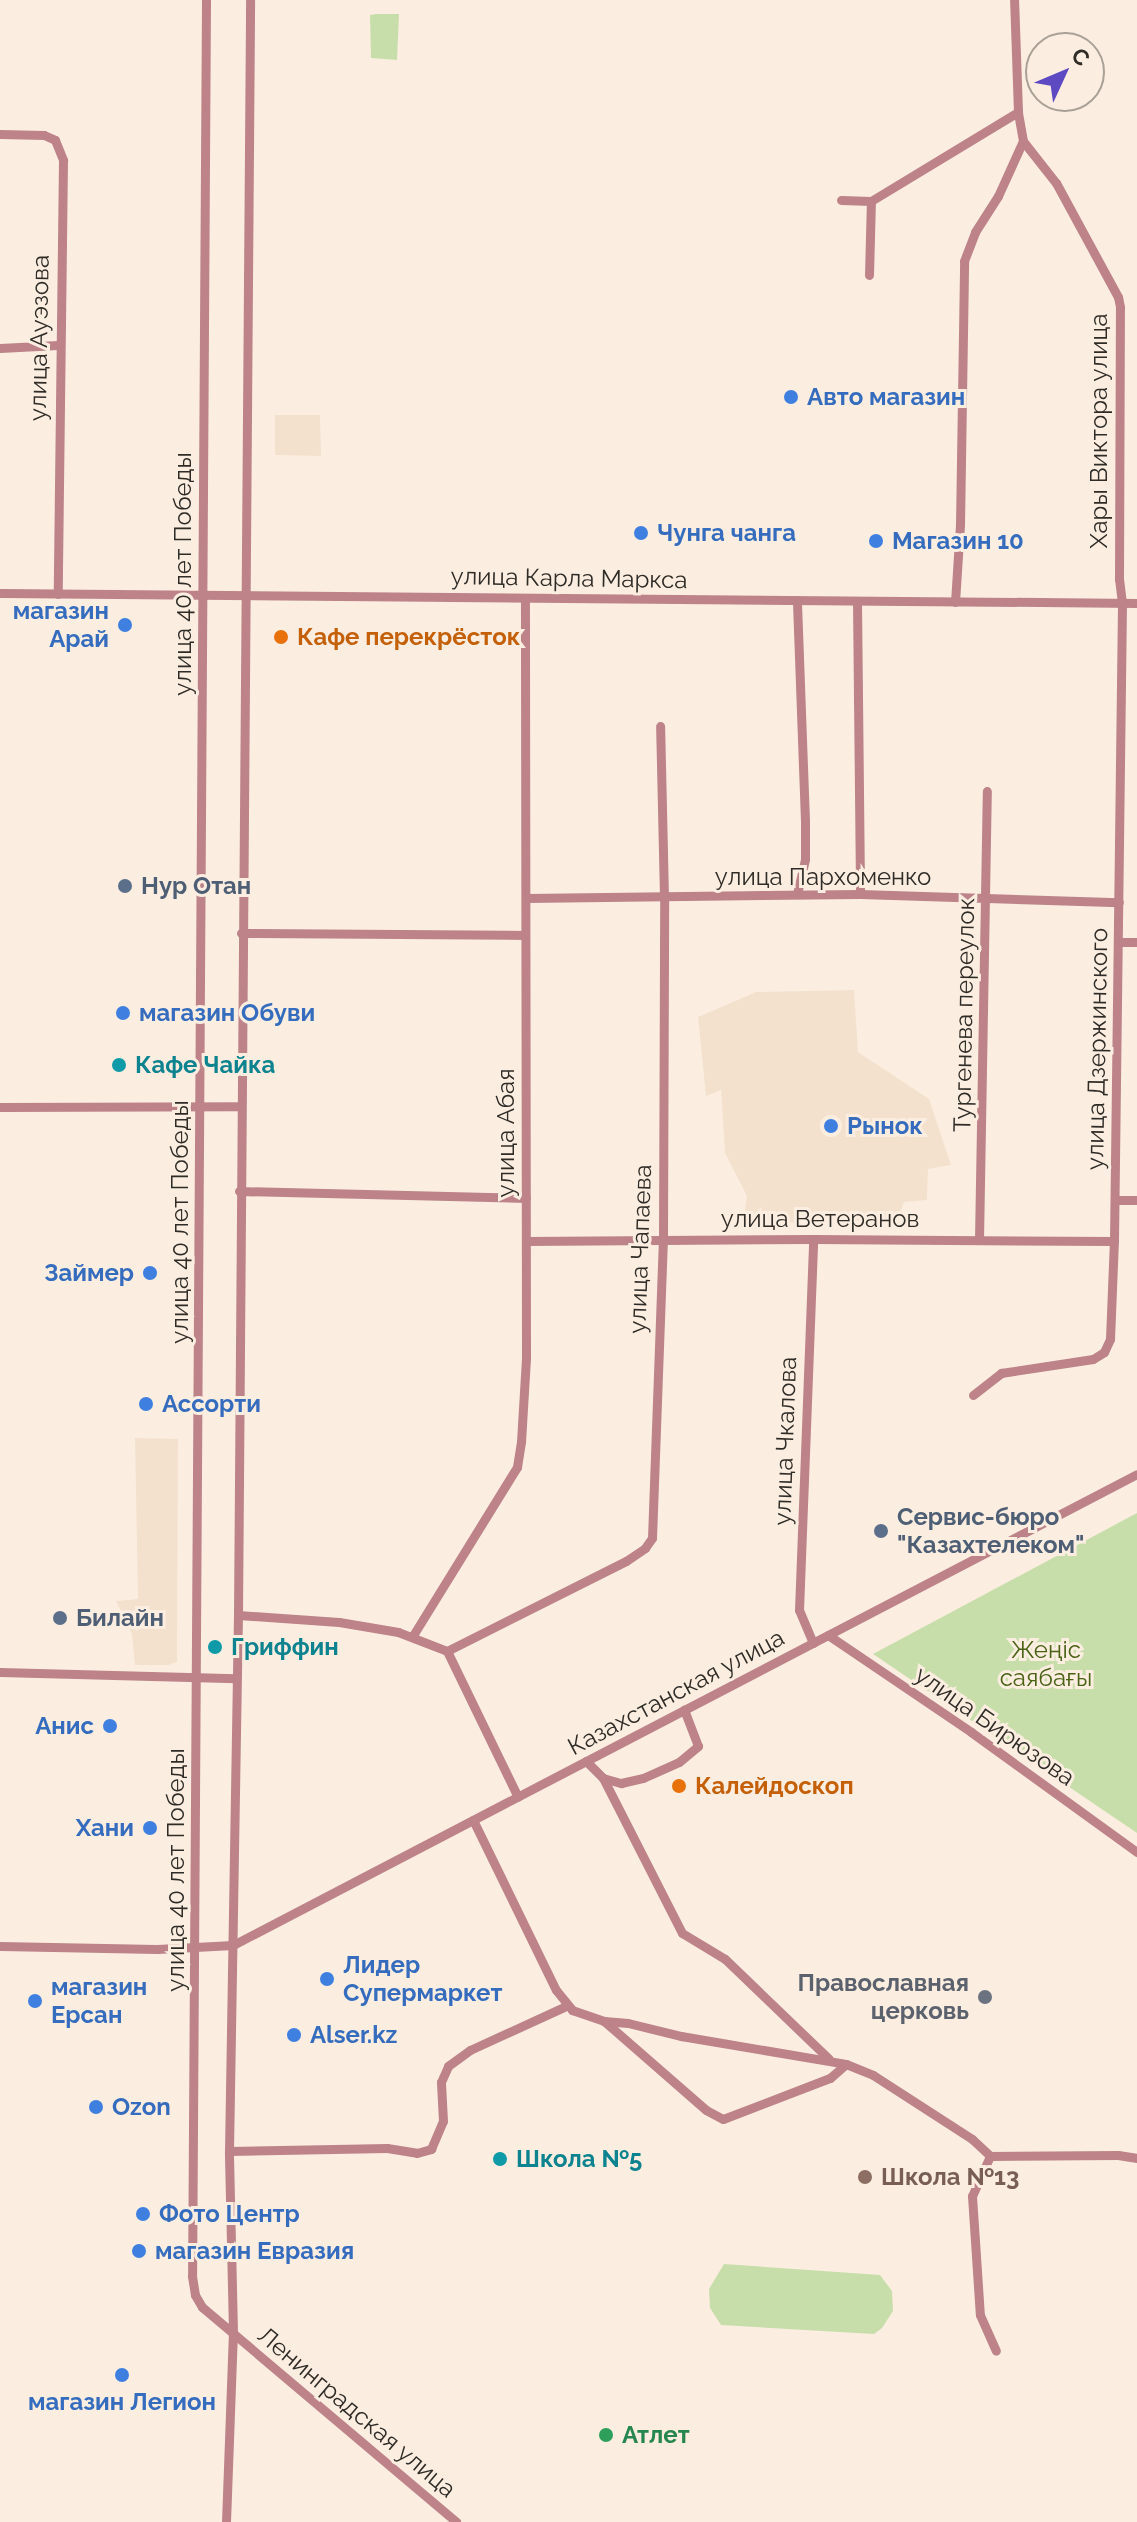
<!DOCTYPE html>
<meta charset="utf-8">
<style>
body{margin:0}
#map{position:relative;width:1137px;height:2522px;overflow:hidden;background:#fbeee1;font-family:Raleway,sans-serif}
div>[style]{position:absolute}
.built>*{inset:0;background:#f3e1ce}
.green>*{inset:0;background:#c8deaa}
.minor>*{height:9px;margin:-4.5px;padding:0 4.5px;transform-origin:4.5px;border-radius:4.5px;background:#bd8389}
.dots>*{width:22px;height:22px;translate:-50% -50%;box-sizing:border-box;border:4px solid #fbeee1;border-radius:50%}
span{translate:-50% -50%;white-space:nowrap;text-align:center;line-height:1.15;-webkit-text-stroke:6px #fbeee1;paint-order:stroke}
.street-label{font-size:24px;color:#2f2b26}
.shop-label{font-size:24px;color:#366cbe;font-weight:700}
.left{translate:0 -50%;text-align:left}
.right{translate:-100% -50%;text-align:right}
.food-label{font-size:24px;color:#c56008;font-weight:700}
.service-label{font-size:24px;color:#4e5e75;font-weight:700}
.culture-label{font-size:24px;color:#0d838f;font-weight:700}
.park-label{font-size:24px;color:#496214}
.worship-label{font-size:24px;color:#5b616d;font-weight:700}
.education-label{font-size:24px;color:#785e54;font-weight:700}
.leisure-label{font-size:24px;color:#27864d;font-weight:700}
.north{position:absolute;left:1025px;top:32px;width:80px;height:80px;box-sizing:border-box;background:#fbeee1;border:2px solid #a9a096;border-radius:50%;rotate:46deg;font-size:22px;font-weight:700;line-height:32px;text-align:center;color:#2f2b26}
.north::after{content:'';display:block;margin:auto;width:28px;height:36px;background:#5d4ac2;clip-path:polygon(50% 0,100% 100%,50% 72%,0 100%)}
</style>
<div id="map">
<div class="built">
<i style="clip-path:polygon(275px 415px,320px 415px,321px 456px,275px 455px)"></i>
<i style="clip-path:polygon(854px 990px,858px 1052px,929px 1099px,951px 1165px,928px 1169px,927px 1200px,904px 1202px,898px 1219px,743px 1224px,747px 1196px,725px 1153px,721px 1090px,706px 1096px,698px 1017px,756px 992px)"></i>
<i style="clip-path:polygon(135px 1438px,178px 1439px,177px 1662px,168px 1665px,135px 1665px,132px 1634px,116px 1601px,138px 1599px)"></i>
</div>
<div class="green">
<i style="clip-path:polygon(376px 14px,399px 14px,397px 60px,371px 58px,370px 15px)"></i>
<i style="clip-path:polygon(1137px 1513px,1137px 1833px,873px 1654px)"></i>
<i style="clip-path:polygon(724px 2264px,880px 2275px,892px 2291px,893px 2311px,882px 2328px,874px 2334px,721px 2325px,710px 2308px,709px 2289px)"></i>
</div>
<div class="minor">
<i style="left:206px;top:0;width:2276px;rotate:90.35deg"></i>
<i style="left:192px;top:2276px;width:19px;rotate:81deg"></i>
<i style="left:195px;top:2295px;width:14px;rotate:60deg"></i>
<i style="left:202px;top:2307px;width:333px;rotate:40.2deg"></i>
<i style="left:0;top:134px;width:44px;rotate:1.3deg"></i>
<i style="left:44px;top:135px;width:12px;rotate:24deg"></i>
<i style="left:55px;top:140px;width:22px;rotate:68deg"></i>
<i style="left:63px;top:160px;width:434px;rotate:90.7deg"></i>
<i style="left:841px;top:200px;width:30px;rotate:2deg"></i>
<i style="left:871px;top:201px;width:172px;rotate:-31.2deg"></i>
<i style="left:869px;top:275px;width:74px;rotate:-88.5deg"></i>
<i style="left:0;top:348px;width:58px;rotate:-3deg"></i>
<i style="left:0;top:593px;width:1137px;rotate:0.5deg"></i>
<i style="left:857px;top:601px;width:293px;rotate:89.4deg"></i>
<i style="left:955px;top:602px;width:77px;rotate:-86.3deg"></i>
<i style="left:960px;top:525px;width:264px;rotate:-89.1deg"></i>
<i style="left:964px;top:261px;width:31px;rotate:-69deg"></i>
<i style="left:975px;top:232px;width:43px;rotate:-57.4deg"></i>
<i style="left:998px;top:196px;width:60px;rotate:-65.6deg"></i>
<i style="left:797px;top:894px;width:36px;rotate:-77deg"></i>
<i style="left:805px;top:859px;width:38px;rotate:-90deg"></i>
<i style="left:805px;top:821px;width:221px;rotate:-92.1deg"></i>
<i style="left:526px;top:898px;width:334px;rotate:-0.7deg"></i>
<i style="left:860px;top:894px;width:259px;rotate:1.8deg"></i>
<i style="left:241px;top:933px;width:284px;rotate:0.4deg"></i>
<i style="left:1118px;top:942px;width:19px"></i>
<i style="left:0;top:1107px;width:240px;rotate:-0.2deg"></i>
<i style="left:239px;top:1191px;width:287px;rotate:1.4deg"></i>
<i style="left:1115px;top:1200px;width:22px"></i>
<i style="left:979px;top:1240px;width:449px;rotate:-89deg"></i>
<i style="left:526px;top:1241px;width:287px;rotate:-0.4deg"></i>
<i style="left:813px;top:1239px;width:301px;rotate:0.4deg"></i>
<i style="left:973px;top:1395px;width:36px;rotate:-38deg"></i>
<i style="left:1001px;top:1373px;width:93px;rotate:-8.7deg"></i>
<i style="left:1093px;top:1359px;width:13px;rotate:-32deg"></i>
<i style="left:1104px;top:1352px;width:14px;rotate:-65deg"></i>
<i style="left:1110px;top:1339px;width:98px;rotate:-87.7deg"></i>
<i style="left:1114px;top:1241px;width:638px;rotate:-89.28deg"></i>
<i style="left:1122px;top:603px;width:24px;rotate:-97deg"></i>
<i style="left:1119px;top:579px;width:272px;rotate:-89.8deg"></i>
<i style="left:1120px;top:307px;width:10px;rotate:-101deg"></i>
<i style="left:1118px;top:297px;width:130px;rotate:-118.5deg"></i>
<i style="left:1056px;top:183px;width:53px;rotate:-128.2deg"></i>
<i style="left:1023px;top:141px;width:29px;rotate:-100deg"></i>
<i style="left:1018px;top:112px;width:112px;rotate:-92deg"></i>
<i style="left:238px;top:1615px;width:101px;rotate:4deg"></i>
<i style="left:339px;top:1622px;width:60px;rotate:9.6deg"></i>
<i style="left:398px;top:1632px;width:53px;rotate:21.2deg"></i>
<i style="left:447px;top:1651px;width:162px;rotate:64.1deg"></i>
<i style="left:828px;top:1635px;width:173px;rotate:34.1deg"></i>
<i style="left:971px;top:1732px;width:205px;rotate:35.9deg"></i>
<i style="left:412px;top:1637px;width:200px;rotate:-58.3deg"></i>
<i style="left:517px;top:1467px;width:25px;rotate:-81deg"></i>
<i style="left:521px;top:1442px;width:84px;rotate:-86.6deg"></i>
<i style="left:526px;top:1358px;width:760px;rotate:-90.08deg"></i>
<i style="left:813px;top:1643px;width:36px;rotate:-113deg"></i>
<i style="left:799px;top:1610px;width:371px;rotate:-87.8deg"></i>
<i style="left:447px;top:1651px;width:200px;rotate:-26.7deg"></i>
<i style="left:626px;top:1561px;width:23px;rotate:-34deg"></i>
<i style="left:645px;top:1548px;width:12px;rotate:-55deg"></i>
<i style="left:652px;top:1538px;width:298px;rotate:-87.9deg"></i>
<i style="left:663px;top:1240px;width:343px;rotate:-89.8deg"></i>
<i style="left:664px;top:897px;width:171px;rotate:-91.3deg"></i>
<i style="left:0;top:1672px;width:236px;rotate:1.5deg"></i>
<i style="left:586px;top:1761px;width:24px;rotate:45deg"></i>
<i style="left:603px;top:1778px;width:19px;rotate:16deg"></i>
<i style="left:621px;top:1783px;width:23px;rotate:-13deg"></i>
<i style="left:643px;top:1778px;width:39px;rotate:-24deg"></i>
<i style="left:679px;top:1762px;width:25px;rotate:-40deg"></i>
<i style="left:698px;top:1746px;width:39px;rotate:-111deg"></i>
<i style="left:603px;top:1778px;width:174px;rotate:63deg"></i>
<i style="left:682px;top:1933px;width:50px;rotate:31.2deg"></i>
<i style="left:725px;top:1959px;width:144px;rotate:43.9deg"></i>
<i style="left:473px;top:1820px;width:189px;rotate:64deg"></i>
<i style="left:556px;top:1990px;width:26px;rotate:51deg"></i>
<i style="left:572px;top:2010px;width:34px;rotate:19deg"></i>
<i style="left:604px;top:2021px;width:24px;rotate:5deg"></i>
<i style="left:628px;top:2023px;width:55px;rotate:13.8deg"></i>
<i style="left:681px;top:2036px;width:167px;rotate:9.6deg"></i>
<i style="left:846px;top:2064px;width:29px;rotate:22deg"></i>
<i style="left:873px;top:2075px;width:118px;rotate:32.9deg"></i>
<i style="left:972px;top:2139px;width:25px;rotate:43deg"></i>
<i style="left:990px;top:2156px;width:128px;rotate:-0.4deg"></i>
<i style="left:1118px;top:2155px;width:19px;rotate:9deg"></i>
<i style="left:0;top:1946px;width:157px;rotate:1.1deg"></i>
<i style="left:157px;top:1949px;width:76px;rotate:-3deg"></i>
<i style="left:233px;top:1945px;width:1019px;rotate:-27.52deg"></i>
<i style="left:604px;top:2021px;width:135px;rotate:41.1deg"></i>
<i style="left:706px;top:2110px;width:19px;rotate:28deg"></i>
<i style="left:723px;top:2119px;width:115px;rotate:-21deg"></i>
<i style="left:830px;top:2078px;width:21px;rotate:-41deg"></i>
<i style="left:229px;top:2151px;width:158px;rotate:-1.1deg"></i>
<i style="left:387px;top:2148px;width:30px;rotate:9deg"></i>
<i style="left:417px;top:2153px;width:15px;rotate:-16deg"></i>
<i style="left:431px;top:2149px;width:30px;rotate:-67deg"></i>
<i style="left:443px;top:2121px;width:39px;rotate:-93deg"></i>
<i style="left:441px;top:2082px;width:17px;rotate:-66deg"></i>
<i style="left:448px;top:2066px;width:27px;rotate:-36deg"></i>
<i style="left:470px;top:2050px;width:106px;rotate:-24.6deg"></i>
<i style="left:990px;top:2156px;width:44px;rotate:114.2deg"></i>
<i style="left:972px;top:2196px;width:119px;rotate:86.2deg"></i>
<i style="left:980px;top:2315px;width:39px;rotate:66deg"></i>
<i style="left:226px;top:2522px;width:190px;rotate:-87.9deg"></i>
<i style="left:233px;top:2332px;width:181px;rotate:-91.3deg"></i>
<i style="left:229px;top:2151px;width:536px;rotate:-89.04deg"></i>
<i style="left:238px;top:1615px;width:1615px;rotate:-89.57deg"></i>
</div>
<div class="dots">
<i style="left:791px;top:397px;background:#3f7fe0"></i>
<i style="left:641px;top:533px;background:#3f7fe0"></i>
<i style="left:876px;top:541px;background:#3f7fe0"></i>
<i style="left:125px;top:625px;background:#3f7fe0"></i>
<i style="left:281px;top:637px;background:#e8710a"></i>
<i style="left:125px;top:886px;background:#5c6f8a"></i>
<i style="left:123px;top:1013px;background:#3f7fe0"></i>
<i style="left:119px;top:1065px;background:#0f9aa8"></i>
<i style="left:831px;top:1126px;background:#3f7fe0"></i>
<i style="left:150px;top:1273px;background:#3f7fe0"></i>
<i style="left:146px;top:1404px;background:#3f7fe0"></i>
<i style="left:881px;top:1531px;background:#5c6f8a"></i>
<i style="left:60px;top:1618px;background:#5c6f8a"></i>
<i style="left:215px;top:1647px;background:#0f9aa8"></i>
<i style="left:110px;top:1726px;background:#3f7fe0"></i>
<i style="left:679px;top:1786px;background:#e8710a"></i>
<i style="left:150px;top:1828px;background:#3f7fe0"></i>
<i style="left:327px;top:1979px;background:#3f7fe0"></i>
<i style="left:985px;top:1997px;background:#6b7280"></i>
<i style="left:35px;top:2001px;background:#3f7fe0"></i>
<i style="left:294px;top:2035px;background:#3f7fe0"></i>
<i style="left:96px;top:2107px;background:#3f7fe0"></i>
<i style="left:500px;top:2159px;background:#0f9aa8"></i>
<i style="left:865px;top:2177px;background:#8d6e63"></i>
<i style="left:143px;top:2214px;background:#3f7fe0"></i>
<i style="left:139px;top:2251px;background:#3f7fe0"></i>
<i style="left:122px;top:2375px;background:#3f7fe0"></i>
<i style="left:606px;top:2435px;background:#2e9e5b"></i>
</div>
<div class="street-label">
<span style="left:39px;top:338px;rotate:-89deg">улица Ауэзова</span>
<span style="left:1099px;top:431px;rotate:-90deg">Хары Виктора улица</span>
<span style="left:183px;top:574px;rotate:-90deg">улица 40 лет Победы</span>
<span style="left:569px;top:578px;rotate:1deg">улица Карла Маркса</span>
<span style="left:823px;top:877px">улица Пархоменко</span>
<span style="left:964px;top:1015px;rotate:-89deg">Тургенева переулок</span>
<span style="left:1097px;top:1049px;rotate:-89deg">улица Дзержинского</span>
<span style="left:506px;top:1133px;rotate:-90deg">улица Абая</span>
<span style="left:820px;top:1219px">улица Ветеранов</span>
<span style="left:180px;top:1222px;rotate:-90deg">улица 40 лет Победы</span>
<span style="left:640px;top:1249px;rotate:-88deg">улица Чапаева</span>
<span style="left:785px;top:1441px;rotate:-88deg">улица Чкалова</span>
<span style="left:676px;top:1692px;rotate:-28deg">Казахстанская улица</span>
<span style="left:995px;top:1726px;rotate:35deg">улица Бирюзова</span>
<span style="left:176px;top:1870px;rotate:-90deg">улица 40 лет Победы</span>
<span style="left:357px;top:2412px;rotate:40deg">Ленинградская улица</span>
</div>
<div class="shop-label">
<span class="left" style="left:807px;top:397px">Авто магазин</span>
<span class="left" style="left:657px;top:533px">Чунга чанга</span>
<span class="left" style="left:892px;top:541px">Магазин 10</span>
<span class="right" style="left:109px;top:625px">магазин<br>Арай</span>
<span class="left" style="left:139px;top:1013px">магазин Обуви</span>
<span class="left" style="left:847px;top:1126px">Рынок</span>
<span class="right" style="left:134px;top:1273px">Займер</span>
<span class="left" style="left:162px;top:1404px">Ассорти</span>
<span class="right" style="left:94px;top:1726px">Анис</span>
<span class="right" style="left:134px;top:1828px">Хани</span>
<span class="left" style="left:343px;top:1979px">Лидер<br>Супермаркет</span>
<span class="left" style="left:51px;top:2001px">магазин<br>Ерсан</span>
<span class="left" style="left:310px;top:2035px">Alser.kz</span>
<span class="left" style="left:112px;top:2107px">Ozon</span>
<span class="left" style="left:159px;top:2214px">Фото Центр</span>
<span class="left" style="left:155px;top:2251px">магазин Евразия</span>
<span style="left:122px;top:2402px">магазин Легион</span>
</div>
<div class="food-label">
<span class="left" style="left:297px;top:637px">Кафе перекрёсток</span>
<span class="left" style="left:695px;top:1786px">Калейдоскоп</span>
</div>
<div class="service-label">
<span class="left" style="left:141px;top:886px">Нур Отан</span>
<span class="left" style="left:897px;top:1531px">Сервис-бюро<br>"Казахтелеком"</span>
<span class="left" style="left:76px;top:1618px">Билайн</span>
</div>
<div class="culture-label">
<span class="left" style="left:135px;top:1065px">Кафе Чайка</span>
<span class="left" style="left:231px;top:1647px">Гриффин</span>
<span class="left" style="left:516px;top:2159px">Школа №5</span>
</div>
<div class="park-label">
<span style="left:1046px;top:1664px">Жеңіс<br>саябағы</span>
</div>
<div class="worship-label">
<span class="right" style="left:969px;top:1997px">Православная<br>церковь</span>
</div>
<div class="education-label">
<span class="left" style="left:881px;top:2177px">Школа №13</span>
</div>
<div class="leisure-label">
<span class="left" style="left:622px;top:2435px">Атлет</span>
</div>
<div class="north">С</div>
</div>
